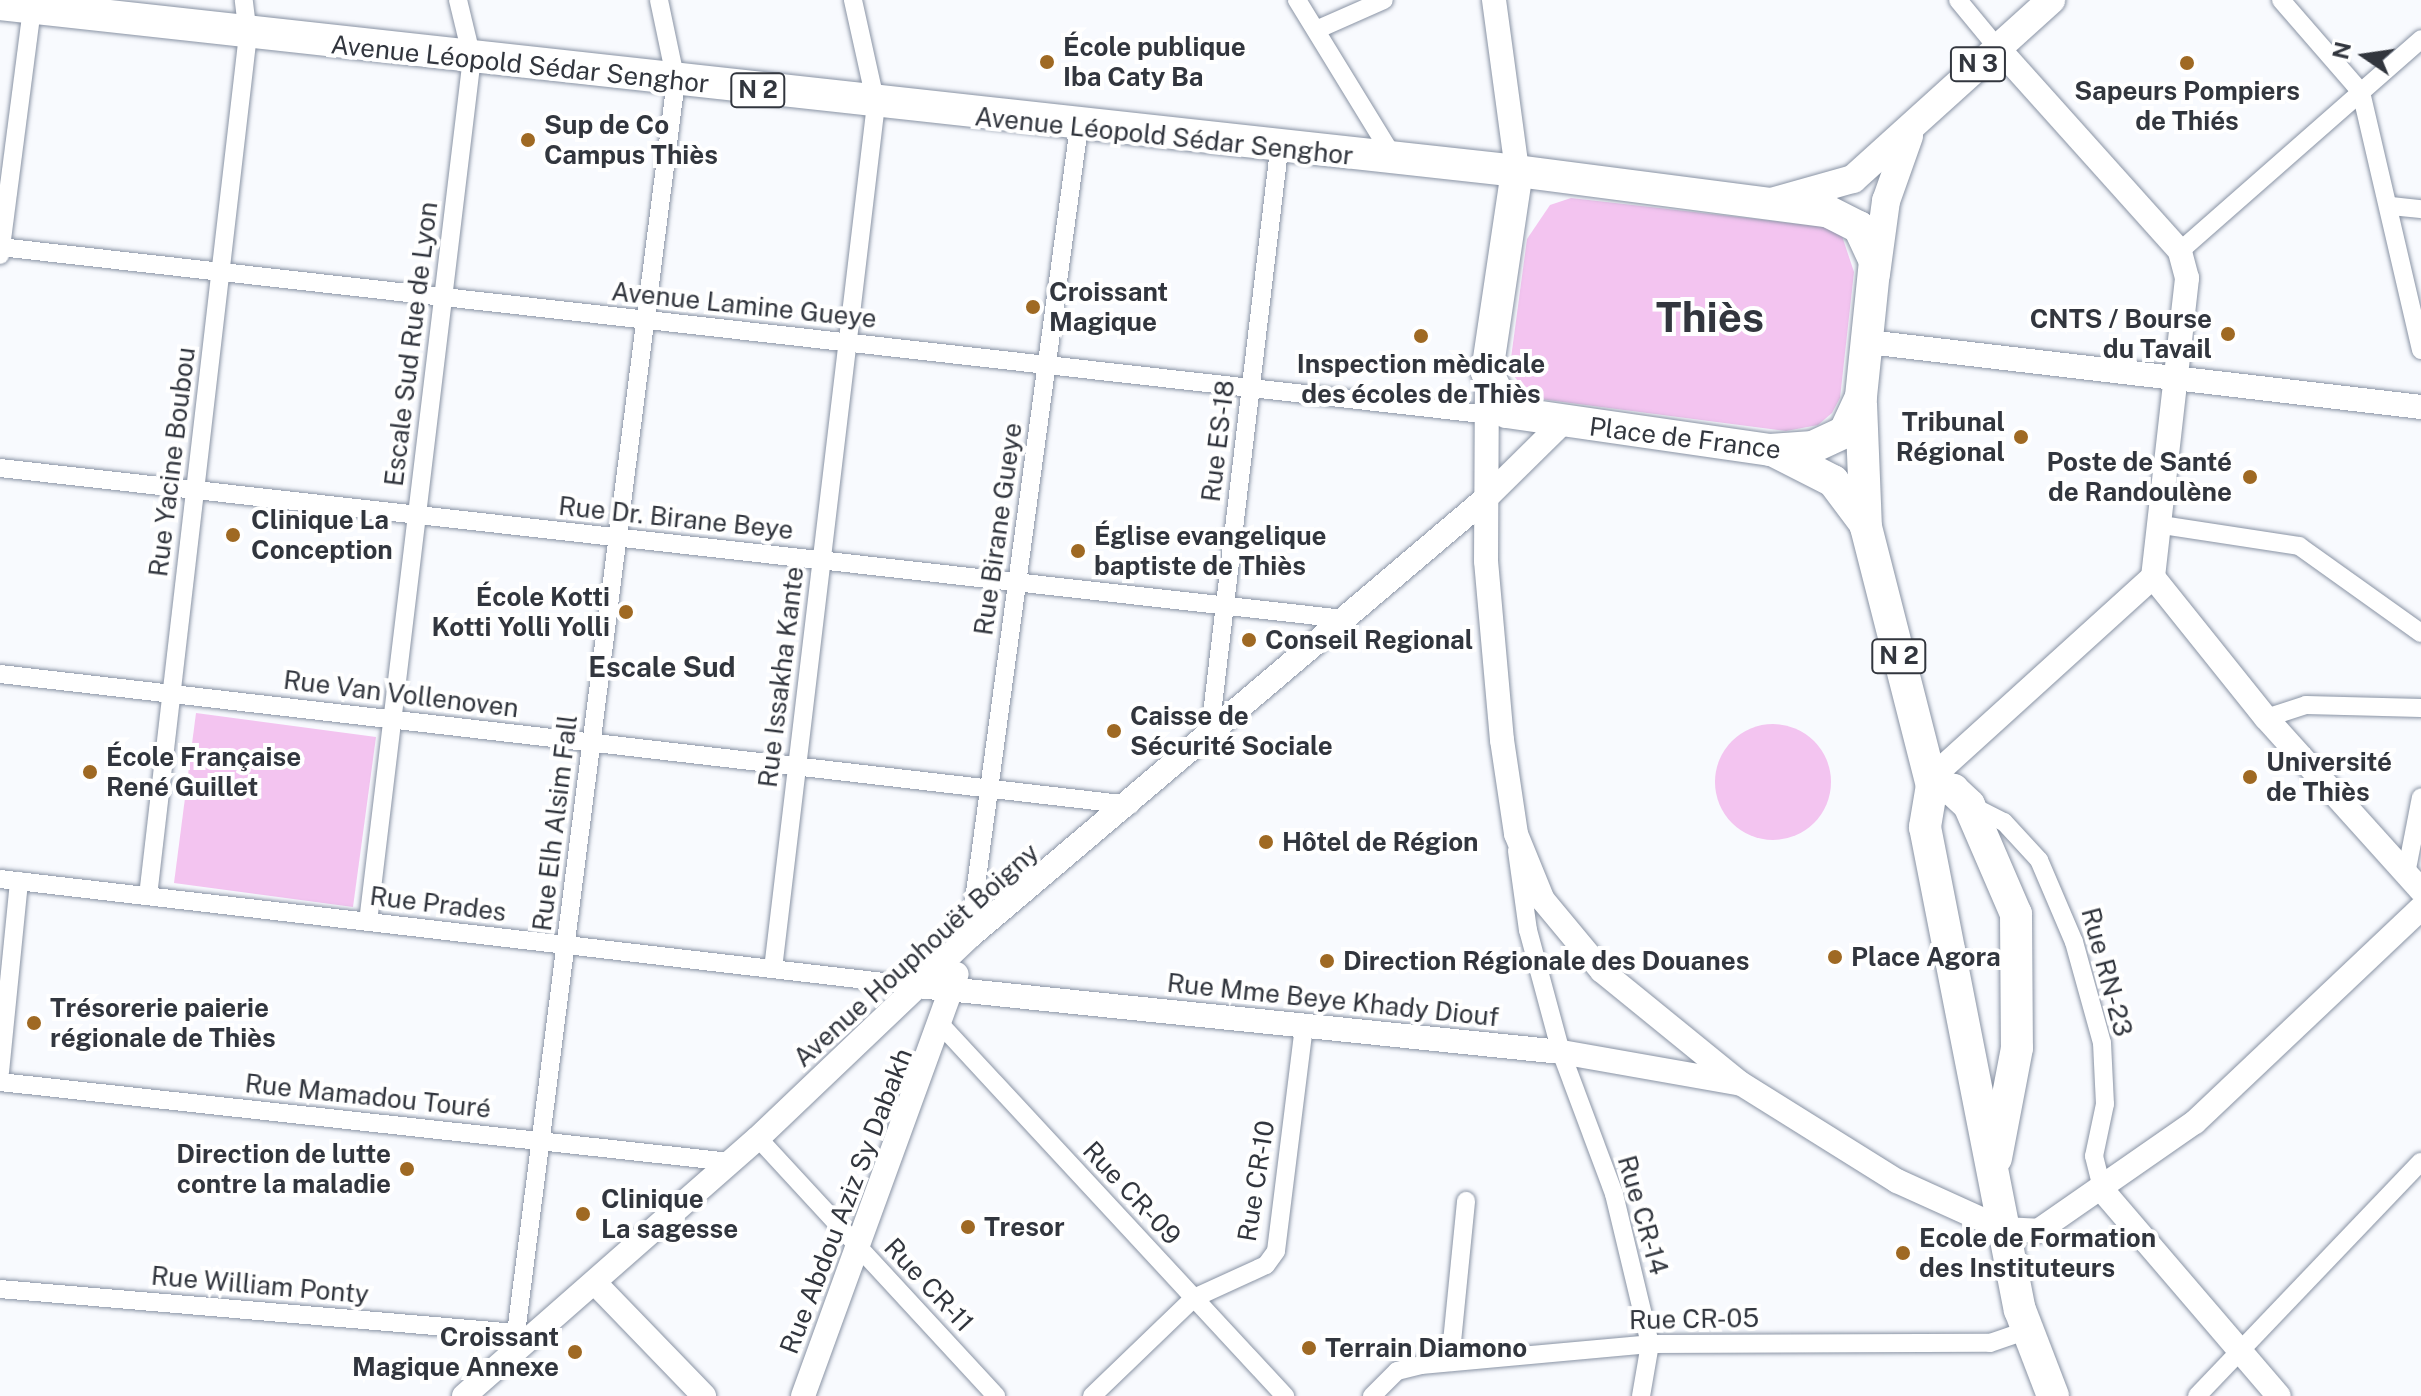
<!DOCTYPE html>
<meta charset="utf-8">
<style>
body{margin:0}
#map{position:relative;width:2421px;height:1396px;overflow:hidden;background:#f8fafe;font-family:"Public Sans",sans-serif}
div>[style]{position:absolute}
.green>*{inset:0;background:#f3c4f0}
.round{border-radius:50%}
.roads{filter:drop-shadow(0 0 2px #8993a4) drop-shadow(0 0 2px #8993a4)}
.street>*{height:18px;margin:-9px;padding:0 9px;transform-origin:9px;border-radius:9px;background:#fff}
.secondary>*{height:24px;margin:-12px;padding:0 12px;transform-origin:12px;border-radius:12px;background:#fff}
.primary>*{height:28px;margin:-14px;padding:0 14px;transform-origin:14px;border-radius:14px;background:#fff}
.highway>*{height:32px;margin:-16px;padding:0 16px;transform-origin:16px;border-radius:16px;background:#fff}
.dots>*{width:22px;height:22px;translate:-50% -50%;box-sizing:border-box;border:4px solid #fff;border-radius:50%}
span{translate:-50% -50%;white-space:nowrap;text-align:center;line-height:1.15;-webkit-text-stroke:8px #fff;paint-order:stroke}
.shield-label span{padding:2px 6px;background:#fff;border:2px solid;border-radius:6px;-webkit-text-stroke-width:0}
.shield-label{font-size:24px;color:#32363e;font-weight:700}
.poi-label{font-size:26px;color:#32363e;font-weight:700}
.left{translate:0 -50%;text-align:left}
.right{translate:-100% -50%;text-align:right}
.street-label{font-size:26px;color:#32363e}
.neighbourhood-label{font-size:28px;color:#32363e;font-weight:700}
.town-label{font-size:42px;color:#32363e;font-weight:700}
.north{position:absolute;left:2325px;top:16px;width:80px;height:80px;-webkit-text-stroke:6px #fff;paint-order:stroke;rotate:283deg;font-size:22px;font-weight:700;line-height:32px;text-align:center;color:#32363e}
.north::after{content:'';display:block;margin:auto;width:28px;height:36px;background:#32363e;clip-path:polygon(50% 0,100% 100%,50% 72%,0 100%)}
</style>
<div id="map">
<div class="green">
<i style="clip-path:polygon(1571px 198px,1825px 227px,1842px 236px,1854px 272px,1840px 398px,1832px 413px,1818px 425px,1786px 431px,1532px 398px,1513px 375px,1511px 358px,1527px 239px,1550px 205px)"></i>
<i style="clip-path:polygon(196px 713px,376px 737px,353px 907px,174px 883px)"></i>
<i class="round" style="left:1715px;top:724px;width:116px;height:116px"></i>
</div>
<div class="roads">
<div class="street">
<i style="left:1297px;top:0;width:188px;rotate:58.5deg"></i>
<i style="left:1958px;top:0;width:60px;rotate:50.4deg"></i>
<i style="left:2281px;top:0;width:122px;rotate:49deg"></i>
<i style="left:2361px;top:92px;width:265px;rotate:76.9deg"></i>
<i style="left:1316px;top:30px;width:74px;rotate:-23.8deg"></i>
<i style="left:2391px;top:206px;width:30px;rotate:6deg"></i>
<i style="left:0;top:247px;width:1509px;rotate:6.43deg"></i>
<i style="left:2180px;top:251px;width:321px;rotate:-41.3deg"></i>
<i style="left:0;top:255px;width:257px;rotate:-82.6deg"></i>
<i style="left:0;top:468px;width:1353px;rotate:6.41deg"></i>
<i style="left:2162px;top:525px;width:139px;rotate:8.7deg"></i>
<i style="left:2299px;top:546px;width:150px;rotate:35.5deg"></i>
<i style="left:0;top:674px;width:1138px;rotate:6.61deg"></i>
<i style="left:2266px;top:718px;width:42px;rotate:-18deg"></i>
<i style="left:2306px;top:705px;width:115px;rotate:1.5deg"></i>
<i style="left:1209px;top:739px;width:593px;rotate:-83.22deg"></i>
<i style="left:1972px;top:806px;width:36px;rotate:27deg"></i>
<i style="left:2004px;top:822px;width:52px;rotate:47.4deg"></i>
<i style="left:2039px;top:860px;width:89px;rotate:66.9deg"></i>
<i style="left:2074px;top:942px;width:105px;rotate:74.5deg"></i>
<i style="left:2102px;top:1043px;width:61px;rotate:87.2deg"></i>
<i style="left:2105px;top:1104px;width:53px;rotate:101.9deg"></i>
<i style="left:2094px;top:1156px;width:36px;rotate:76deg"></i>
<i style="left:1517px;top:851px;width:80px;rotate:82.1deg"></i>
<i style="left:1528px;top:930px;width:126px;rotate:74.9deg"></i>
<i style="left:1561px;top:1052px;width:152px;rotate:69.5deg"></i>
<i style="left:1614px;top:1194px;width:154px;rotate:76.5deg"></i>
<i style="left:1650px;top:1344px;width:53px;rotate:99.8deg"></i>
<i style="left:2406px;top:874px;width:78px;rotate:-79deg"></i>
<i style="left:0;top:879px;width:924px;rotate:6.65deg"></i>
<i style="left:148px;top:896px;width:867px;rotate:-83.38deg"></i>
<i style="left:248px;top:35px;width:35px;rotate:-97deg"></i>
<i style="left:368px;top:922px;width:870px;rotate:-83.14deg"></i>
<i style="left:472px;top:58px;width:60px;rotate:-103.6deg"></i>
<i style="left:969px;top:937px;width:817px;rotate:-82.27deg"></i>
<i style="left:773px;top:969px;width:871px;rotate:-83.21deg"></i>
<i style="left:876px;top:104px;width:107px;rotate:-102.5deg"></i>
<i style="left:942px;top:1026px;width:505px;rotate:47.17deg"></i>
<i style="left:0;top:1072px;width:192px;rotate:-84.3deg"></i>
<i style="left:0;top:1082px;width:735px;rotate:6.25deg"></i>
<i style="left:758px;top:1138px;width:351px;rotate:47.3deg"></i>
<i style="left:0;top:1289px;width:518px;rotate:4.87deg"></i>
<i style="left:516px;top:1333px;width:1262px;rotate:-82.72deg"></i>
<i style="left:676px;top:81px;width:83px;rotate:-101.9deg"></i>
<i style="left:1450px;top:1362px;width:162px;rotate:-84.3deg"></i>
<i style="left:1092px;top:1396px;width:141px;rotate:-43.9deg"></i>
<i style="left:1194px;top:1298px;width:79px;rotate:-24.6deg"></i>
<i style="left:1266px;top:1265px;width:17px;rotate:-54deg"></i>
<i style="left:1276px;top:1251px;width:227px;rotate:-82.9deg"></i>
<i style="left:1372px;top:1396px;width:35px;rotate:-45deg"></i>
<i style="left:1397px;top:1371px;width:25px;rotate:-14deg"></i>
<i style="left:1421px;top:1365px;width:230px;rotate:-5.2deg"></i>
<i style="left:1650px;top:1344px;width:340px;rotate:-0.2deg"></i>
<i style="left:1990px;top:1343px;width:40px;rotate:-18.9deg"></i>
<i style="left:2197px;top:1396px;width:324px;rotate:-46.3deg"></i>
</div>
<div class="secondary">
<i style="left:1494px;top:0;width:173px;rotate:82.3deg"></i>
<i style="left:1868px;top:342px;width:557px;rotate:6.7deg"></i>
<i style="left:1487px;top:372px;width:189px;rotate:90.3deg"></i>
<i style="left:1486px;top:561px;width:180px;rotate:84.9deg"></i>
<i style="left:1502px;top:740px;width:95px;rotate:81.5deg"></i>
<i style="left:1516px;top:834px;width:71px;rotate:67.8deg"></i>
<i style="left:1543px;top:900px;width:92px;rotate:50.3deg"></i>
<i style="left:1602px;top:971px;width:178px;rotate:39.1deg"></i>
<i style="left:1740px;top:1083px;width:185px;rotate:32deg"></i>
<i style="left:1897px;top:1181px;width:116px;rotate:24.4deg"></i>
<i style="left:2003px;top:1229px;width:35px;rotate:3deg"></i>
<i style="left:2038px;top:1231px;width:191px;rotate:-34.8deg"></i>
<i style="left:2195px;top:1122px;width:311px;rotate:-43.4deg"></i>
<i style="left:2153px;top:577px;width:181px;rotate:51.3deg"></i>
<i style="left:2266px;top:718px;width:232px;rotate:48deg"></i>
<i style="left:1930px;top:779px;width:301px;rotate:-42.2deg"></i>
<i style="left:2153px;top:577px;width:301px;rotate:-83.5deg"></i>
<i style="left:2187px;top:278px;width:28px;rotate:-105deg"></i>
<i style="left:2180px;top:251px;width:275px;rotate:-131.9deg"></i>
<i style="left:918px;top:986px;width:646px;rotate:5.86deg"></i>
<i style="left:1561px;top:1052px;width:179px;rotate:10deg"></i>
<i style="left:2103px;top:1191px;width:270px;rotate:49.4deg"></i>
<i style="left:595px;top:1283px;width:157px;rotate:46deg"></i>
<i style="left:464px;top:1396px;width:391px;rotate:-41.3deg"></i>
<i style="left:758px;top:1138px;width:291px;rotate:-43.6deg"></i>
<i style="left:969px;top:937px;width:675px;rotate:-40.32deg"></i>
<i style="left:1484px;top:500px;width:110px;rotate:-44.6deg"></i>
<i style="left:803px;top:1396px;width:449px;rotate:-70deg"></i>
</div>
<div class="primary">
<i style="left:1775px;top:201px;width:81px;rotate:-15.8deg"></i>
<i style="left:1853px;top:179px;width:267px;rotate:-42.1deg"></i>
<i style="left:1876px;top:274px;width:74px;rotate:-82.2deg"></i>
<i style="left:1886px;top:201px;width:69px;rotate:-70.5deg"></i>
</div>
<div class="highway">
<i style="left:0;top:4px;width:1526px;rotate:6.28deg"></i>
<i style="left:1517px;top:171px;width:313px;rotate:7.4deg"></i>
<i style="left:1827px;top:211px;width:36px;rotate:27deg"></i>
<i style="left:1859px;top:227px;width:38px;rotate:65deg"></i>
<i style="left:1875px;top:261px;width:137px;rotate:95.9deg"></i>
<i style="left:1861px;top:397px;width:38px;rotate:115deg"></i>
<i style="left:1845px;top:432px;width:35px;rotate:155deg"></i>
<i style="left:1813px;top:447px;width:43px;rotate:176deg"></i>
<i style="left:1770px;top:450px;width:266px;rotate:-171.8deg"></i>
<i style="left:1507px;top:412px;width:45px;rotate:-116.6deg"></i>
<i style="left:1487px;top:372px;width:203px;rotate:-81.5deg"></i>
<i style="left:1861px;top:404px;width:123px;rotate:87.7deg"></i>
<i style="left:1866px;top:527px;width:266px;rotate:75.7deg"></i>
<i style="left:1932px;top:785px;width:43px;rotate:99.5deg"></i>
<i style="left:1925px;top:827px;width:492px;rotate:78.9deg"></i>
<i style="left:2020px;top:1310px;width:92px;rotate:69deg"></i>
<i style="left:1776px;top:452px;width:64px;rotate:27deg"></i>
<i style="left:1833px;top:481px;width:50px;rotate:53.1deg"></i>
<i style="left:1932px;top:785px;width:22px;rotate:13deg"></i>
<i style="left:1953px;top:790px;width:22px;rotate:43deg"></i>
<i style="left:1969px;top:805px;width:119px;rotate:66.7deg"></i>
<i style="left:2016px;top:914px;width:134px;rotate:89.6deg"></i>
<i style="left:2017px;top:1048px;width:112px;rotate:100.8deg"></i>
</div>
</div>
<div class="dots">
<i style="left:1047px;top:62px;background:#9f6923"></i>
<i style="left:2187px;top:63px;background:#9f6923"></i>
<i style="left:528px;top:140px;background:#9f6923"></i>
<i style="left:1033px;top:307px;background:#9f6923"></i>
<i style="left:2228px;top:334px;background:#9f6923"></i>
<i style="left:1421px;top:336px;background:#9f6923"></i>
<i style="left:2021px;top:437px;background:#9f6923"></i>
<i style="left:2250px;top:477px;background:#9f6923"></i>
<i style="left:233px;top:535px;background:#9f6923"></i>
<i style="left:1078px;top:551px;background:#9f6923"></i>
<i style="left:626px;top:612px;background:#9f6923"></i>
<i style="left:1249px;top:640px;background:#9f6923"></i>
<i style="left:1114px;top:731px;background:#9f6923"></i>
<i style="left:90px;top:772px;background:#9f6923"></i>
<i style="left:2250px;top:777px;background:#9f6923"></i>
<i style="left:1266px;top:842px;background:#9f6923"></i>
<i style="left:1835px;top:957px;background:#9f6923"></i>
<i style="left:1327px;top:961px;background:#9f6923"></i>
<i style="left:34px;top:1023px;background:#9f6923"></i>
<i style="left:407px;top:1169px;background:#9f6923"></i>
<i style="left:583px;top:1214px;background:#9f6923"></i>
<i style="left:968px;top:1227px;background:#9f6923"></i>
<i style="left:1903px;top:1253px;background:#9f6923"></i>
<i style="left:1309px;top:1348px;background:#9f6923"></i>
<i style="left:575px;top:1352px;background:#9f6923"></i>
</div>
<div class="shield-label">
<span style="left:1978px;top:64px">N 3</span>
<span style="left:758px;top:90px">N 2</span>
<span style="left:1899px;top:656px">N 2</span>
</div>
<div class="poi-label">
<span class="left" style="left:1063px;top:62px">École publique<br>Iba Caty Ba</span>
<span style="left:2187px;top:106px">Sapeurs Pompiers<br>de Thiés</span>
<span class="left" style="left:544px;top:140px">Sup de Co<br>Campus Thiès</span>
<span class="left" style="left:1049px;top:307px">Croissant<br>Magique</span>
<span class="right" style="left:2212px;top:334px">CNTS / Bourse<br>du Tavail</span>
<span style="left:1421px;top:379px">Inspection mèdicale<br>des écoles de Thiès</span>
<span class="right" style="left:2005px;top:437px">Tribunal<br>Régional</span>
<span class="right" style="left:2232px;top:477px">Poste de Santé<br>de Randoulène</span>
<span class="left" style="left:251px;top:535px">Clinique La<br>Conception</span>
<span class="left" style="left:1094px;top:551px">Église evangelique<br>baptiste de Thiès</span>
<span class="right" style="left:610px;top:612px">École Kotti<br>Kotti Yolli Yolli</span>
<span class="left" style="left:1265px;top:640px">Conseil Regional</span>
<span class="left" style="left:1130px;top:731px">Caisse de<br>Sécurité Sociale</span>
<span class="left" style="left:106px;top:772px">École Française<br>René Guillet</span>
<span class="left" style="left:2266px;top:777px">Université<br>de Thiès</span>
<span class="left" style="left:1282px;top:842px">Hôtel de Région</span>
<span class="left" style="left:1851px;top:957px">Place Agora</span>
<span class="left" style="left:1343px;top:961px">Direction Régionale des Douanes</span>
<span class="left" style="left:50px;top:1023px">Trésorerie paierie<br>régionale de Thiès</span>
<span class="right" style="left:391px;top:1169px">Direction de lutte<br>contre la maladie</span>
<span class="left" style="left:601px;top:1214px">Clinique<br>La sagesse</span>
<span class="left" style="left:984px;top:1227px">Tresor</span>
<span class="left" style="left:1919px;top:1253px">Ecole de Formation<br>des Instituteurs</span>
<span class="right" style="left:559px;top:1352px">Croissant<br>Magique Annexe</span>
<span class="left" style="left:1325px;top:1348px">Terrain Diamono</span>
</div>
<div class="street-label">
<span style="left:520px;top:64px;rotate:6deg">Avenue Léopold Sédar Senghor</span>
<span style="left:1164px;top:136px;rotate:6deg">Avenue Léopold Sédar Senghor</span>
<span style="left:744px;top:305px;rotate:6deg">Avenue Lamine Gueye</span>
<span style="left:411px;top:344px;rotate:-83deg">Escale Sud Rue de Lyon</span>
<span style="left:1685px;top:438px;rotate:7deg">Place de France</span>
<span style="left:1218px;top:441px;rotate:-83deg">Rue ES-18</span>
<span style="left:172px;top:462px;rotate:-83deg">Rue Yacine Boubou</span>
<span style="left:676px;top:518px;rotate:6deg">Rue Dr. Birane Beye</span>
<span style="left:998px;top:529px;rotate:-82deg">Rue Birane Gueye</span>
<span style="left:781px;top:677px;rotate:-83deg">Rue Issakha Kante</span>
<span style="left:401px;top:694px;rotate:7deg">Rue Van Vollenoven</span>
<span style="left:555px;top:823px;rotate:-83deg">Rue Elh Alsim Fall</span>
<span style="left:438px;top:904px;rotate:7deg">Rue Prades</span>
<span style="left:916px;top:955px;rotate:-42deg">Avenue Houphouët Boigny</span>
<span style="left:2107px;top:972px;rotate:75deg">Rue RN-23</span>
<span style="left:1333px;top:1000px;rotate:6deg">Rue Mme Beye Khady Diouf</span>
<span style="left:368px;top:1096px;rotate:6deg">Rue Mamadou Touré</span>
<span style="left:1256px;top:1181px;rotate:-81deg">Rue CR-10</span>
<span style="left:1132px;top:1193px;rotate:47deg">Rue CR-09</span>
<span style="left:846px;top:1201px;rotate:-69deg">Rue Abdou Aziz Sy Dabakh</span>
<span style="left:1643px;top:1215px;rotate:74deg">Rue CR-14</span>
<span style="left:260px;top:1285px;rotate:5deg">Rue William Ponty</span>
<span style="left:929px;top:1285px;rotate:47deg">Rue CR-11</span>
<span style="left:1694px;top:1319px;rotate:-1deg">Rue CR-05</span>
</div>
<div class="neighbourhood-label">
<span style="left:662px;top:667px">Escale Sud</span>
</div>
<div class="town-label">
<span style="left:1710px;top:317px">Thiès</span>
</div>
<div class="north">N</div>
</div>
